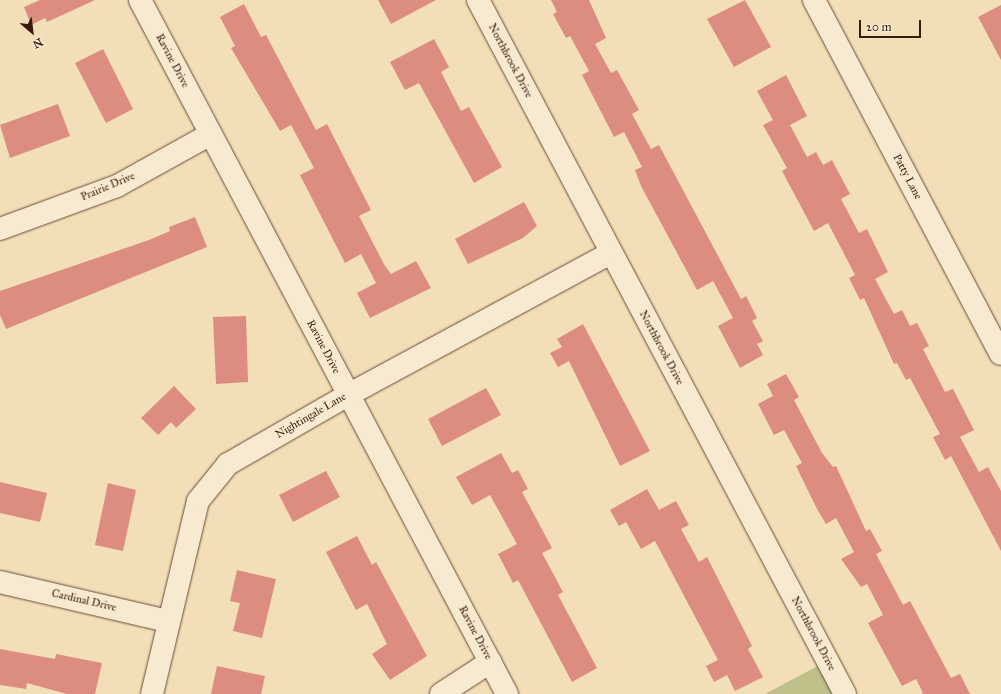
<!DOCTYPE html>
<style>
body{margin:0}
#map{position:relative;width:1001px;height:694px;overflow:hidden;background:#f3dfb7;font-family:"IM FELL Great Primer",serif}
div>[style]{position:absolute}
.green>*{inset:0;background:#c0c08a}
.building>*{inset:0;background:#dc8d80}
.roads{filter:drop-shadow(0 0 1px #674c38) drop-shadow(0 0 1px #674c38)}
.street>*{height:22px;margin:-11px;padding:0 11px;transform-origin:11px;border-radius:11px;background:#f7ead0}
span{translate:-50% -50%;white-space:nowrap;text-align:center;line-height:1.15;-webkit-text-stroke:3.5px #f7ead0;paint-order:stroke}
.street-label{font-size:11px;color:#381b0d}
.north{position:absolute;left:12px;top:12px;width:40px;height:40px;-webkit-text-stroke:3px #f7ead0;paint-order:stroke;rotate:152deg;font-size:11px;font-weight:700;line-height:16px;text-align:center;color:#381b0d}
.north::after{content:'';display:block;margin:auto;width:14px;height:18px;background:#381b0d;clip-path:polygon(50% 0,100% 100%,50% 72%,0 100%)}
.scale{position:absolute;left:859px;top:20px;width:62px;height:18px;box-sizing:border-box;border:2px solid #381b0d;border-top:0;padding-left:5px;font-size:12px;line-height:14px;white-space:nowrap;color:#381b0d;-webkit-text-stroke:3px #f7ead0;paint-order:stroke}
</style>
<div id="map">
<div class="green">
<i style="clip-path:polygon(827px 661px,845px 694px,765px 694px)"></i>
</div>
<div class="building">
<i style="clip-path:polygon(40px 0,95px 0,47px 22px,45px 18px,31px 25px,24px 7px)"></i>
<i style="clip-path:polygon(378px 0,436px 0,391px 24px)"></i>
<i style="clip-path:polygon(551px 0,589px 0,606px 38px,595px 44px,611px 73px,617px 70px,639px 110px,632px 114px,651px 149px,659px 145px,741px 299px,746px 296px,757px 318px,752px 321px,763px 341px,757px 344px,763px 355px,740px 368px,718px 326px,733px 318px,713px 281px,697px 290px,641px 186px,635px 170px,642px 167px,624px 132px,614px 137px,582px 75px,589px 71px,570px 36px,566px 38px,553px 14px,557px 12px)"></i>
<i style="clip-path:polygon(745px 0,771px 47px,734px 67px,707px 19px)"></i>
<i style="clip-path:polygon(244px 4px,261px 37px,266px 35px,316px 130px,327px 124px,371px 210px,359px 216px,385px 266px,391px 274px,416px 261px,431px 288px,370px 318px,357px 293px,376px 283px,361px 254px,345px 263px,300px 175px,314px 168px,291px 125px,280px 131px,231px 48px,235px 46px,220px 17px)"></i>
<i style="clip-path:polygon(1001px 5px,1001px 60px,978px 17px)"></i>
<i style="clip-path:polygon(434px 39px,449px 67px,441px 72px,461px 111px,469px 107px,502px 167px,474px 183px,419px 83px,405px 90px,390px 62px)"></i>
<i style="clip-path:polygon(103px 49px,133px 109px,106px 123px,75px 63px)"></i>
<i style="clip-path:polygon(786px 75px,807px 116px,790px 125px,807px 157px,816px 152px,823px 165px,832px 160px,850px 194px,841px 199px,859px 233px,867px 229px,888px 272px,875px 279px,894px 314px,902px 310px,910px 326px,917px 323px,929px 346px,923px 349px,945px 392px,953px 389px,974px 430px,960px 437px,979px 472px,988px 467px,1001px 491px,1001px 551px,951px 456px,945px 460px,933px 437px,940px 434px,910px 378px,906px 380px,897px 363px,894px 364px,864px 298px,860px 300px,849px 278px,855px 275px,828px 223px,814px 231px,782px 171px,787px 168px,763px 125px,773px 120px,757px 91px)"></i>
<i style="clip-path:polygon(58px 104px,70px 136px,10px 158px,0 125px)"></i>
<i style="clip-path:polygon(524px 202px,537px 226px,523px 238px,468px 264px,455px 239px)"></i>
<i style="clip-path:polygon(195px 217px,207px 247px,6px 329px,0 315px,0 291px,149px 240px,170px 231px,169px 227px)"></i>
<i style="clip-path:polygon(246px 316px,248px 382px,216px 384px,213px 317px)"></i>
<i style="clip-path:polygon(583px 324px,650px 451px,620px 466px,569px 361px,558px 367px,550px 353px,562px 347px,557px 339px)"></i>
<i style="clip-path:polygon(786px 374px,799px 397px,794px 400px,822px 453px,833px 467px,836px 466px,866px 531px,870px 529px,882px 551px,876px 554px,903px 605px,910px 601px,951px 678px,960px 674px,970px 694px,921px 694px,923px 693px,916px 679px,902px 686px,868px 623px,883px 615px,867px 584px,861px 587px,841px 559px,854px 552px,836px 518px,826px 524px,817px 509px,796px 466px,802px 463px,784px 430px,774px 435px,758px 404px,773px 396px,767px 384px)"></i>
<i style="clip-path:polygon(174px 386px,196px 409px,176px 428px,171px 422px,158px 435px,141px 418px)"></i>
<i style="clip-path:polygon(486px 388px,501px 415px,442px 446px,428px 419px)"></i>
<i style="clip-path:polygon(501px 453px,512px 473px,518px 470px,528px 489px,522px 492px,552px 548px,542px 553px,563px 592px,558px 595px,597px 668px,572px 682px,518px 580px,513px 583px,498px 554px,517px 544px,490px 495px,472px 505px,456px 477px)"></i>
<i style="clip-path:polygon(326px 471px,340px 497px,293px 522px,279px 495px)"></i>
<i style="clip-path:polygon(0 482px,47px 493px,40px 522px,0 513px)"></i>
<i style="clip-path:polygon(108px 483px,136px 490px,123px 551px,95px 545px)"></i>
<i style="clip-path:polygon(647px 489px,659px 510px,676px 501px,689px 525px,681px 529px,699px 562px,707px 557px,752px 646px,748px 649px,763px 677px,735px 691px,727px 675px,714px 682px,706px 666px,718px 660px,655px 541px,641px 549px,626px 522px,619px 526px,610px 510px)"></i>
<i style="clip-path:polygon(357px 536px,372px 565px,376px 562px,427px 656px,390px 680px,372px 654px,387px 644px,367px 604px,356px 610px,326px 552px)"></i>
<i style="clip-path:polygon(237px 570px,276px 579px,262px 638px,233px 631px,240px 603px,230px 601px)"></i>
<i style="clip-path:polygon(0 649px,55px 659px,56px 654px,102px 663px,95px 694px,67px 694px,27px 683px,26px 689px,0 685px)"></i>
<i style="clip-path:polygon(217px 666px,265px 676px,261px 694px,211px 694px)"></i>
</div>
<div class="roads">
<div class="street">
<i style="left:140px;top:0;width:785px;rotate:62.13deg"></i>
<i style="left:478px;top:0;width:785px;rotate:62.13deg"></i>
<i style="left:814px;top:0;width:400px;rotate:62.2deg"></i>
<i style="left:0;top:229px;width:125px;rotate:-20.2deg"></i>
<i style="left:117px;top:186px;width:107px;rotate:-29deg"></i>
<i style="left:0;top:582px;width:172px;rotate:13.1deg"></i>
<i style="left:152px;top:694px;width:198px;rotate:-76.6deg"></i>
<i style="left:198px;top:501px;width:48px;rotate:-51deg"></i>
<i style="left:228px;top:464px;width:138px;rotate:-29.9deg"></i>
<i style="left:348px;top:395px;width:299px;rotate:-28.4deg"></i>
<i style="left:441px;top:694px;width:59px;rotate:-33.1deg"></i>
</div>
</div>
<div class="street-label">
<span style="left:172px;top:61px;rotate:62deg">Ravine Drive</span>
<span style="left:510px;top:61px;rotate:62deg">Northbrook Drive</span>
<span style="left:907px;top:177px;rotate:62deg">Patty Lane</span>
<span style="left:108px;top:187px;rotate:-23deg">Prairie Drive</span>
<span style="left:323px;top:347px;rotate:62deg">Ravine Drive</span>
<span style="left:661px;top:348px;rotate:62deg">Northbrook Drive</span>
<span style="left:311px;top:416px;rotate:-30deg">Nightingale Lane</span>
<span style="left:84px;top:601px;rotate:13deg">Cardinal Drive</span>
<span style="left:475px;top:633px;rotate:62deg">Ravine Drive</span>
<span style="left:813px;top:634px;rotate:62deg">Northbrook Drive</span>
</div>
<div class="north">N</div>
<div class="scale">20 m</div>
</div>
